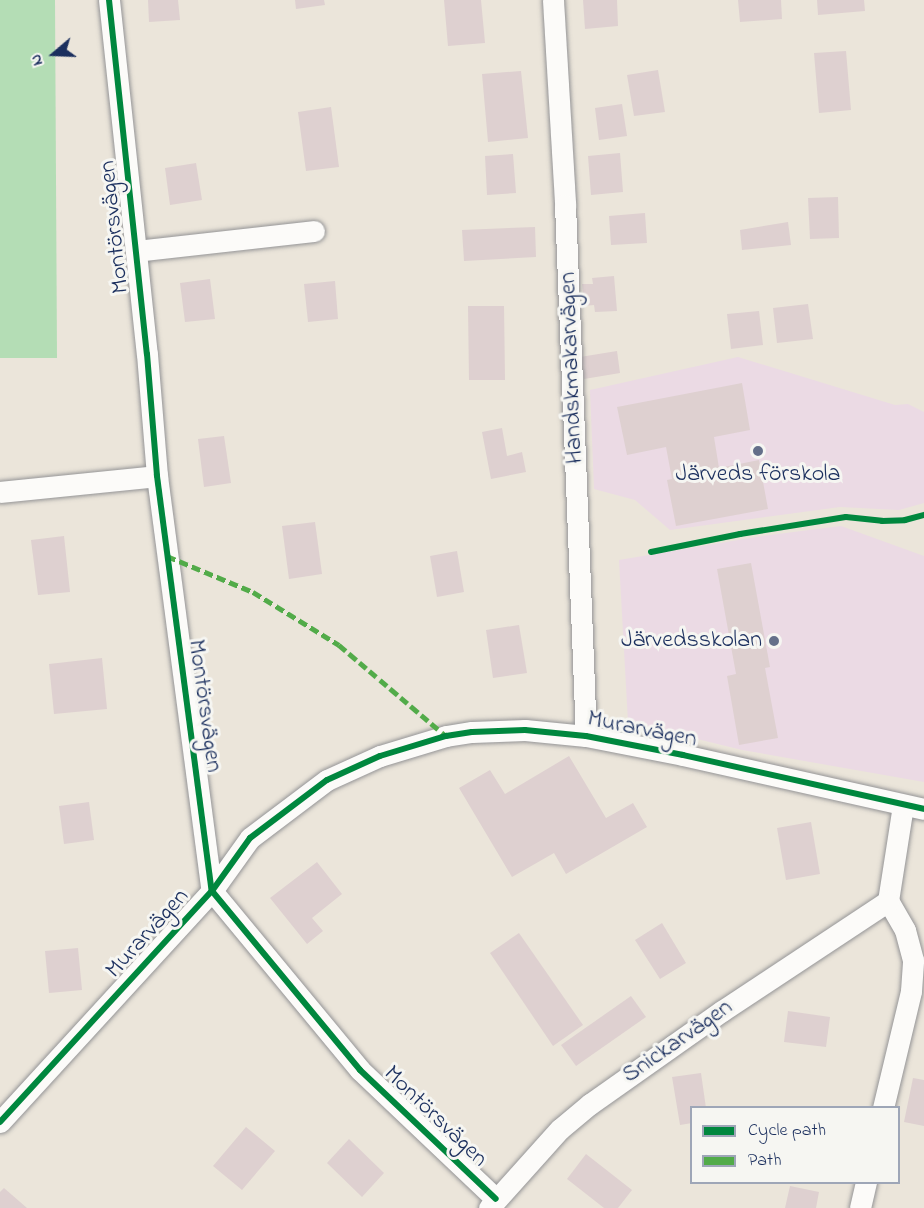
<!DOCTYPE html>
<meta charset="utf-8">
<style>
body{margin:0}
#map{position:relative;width:924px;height:1208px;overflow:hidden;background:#ebe5da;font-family:"Indie Flower",sans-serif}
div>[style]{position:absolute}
.built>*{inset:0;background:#ebdae4}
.green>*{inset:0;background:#b4ddb5}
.building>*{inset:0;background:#ded0d0}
.roads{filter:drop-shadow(0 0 2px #949496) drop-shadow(0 0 2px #949496)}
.street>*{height:21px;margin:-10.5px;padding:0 10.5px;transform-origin:10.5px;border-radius:10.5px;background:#fcfbf9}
.quiet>*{height:4.5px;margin-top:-2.25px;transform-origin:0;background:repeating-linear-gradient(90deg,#52ab49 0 9px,transparent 0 13.5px)}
.cycleway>*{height:6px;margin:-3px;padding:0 3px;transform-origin:3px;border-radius:3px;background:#00873e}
.dots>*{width:16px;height:16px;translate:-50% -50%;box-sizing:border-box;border:3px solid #f6f6f2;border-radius:50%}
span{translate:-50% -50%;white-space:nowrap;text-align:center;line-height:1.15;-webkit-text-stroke:6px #f6f6f2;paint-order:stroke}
.street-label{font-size:24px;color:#1b2f5e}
.poi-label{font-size:24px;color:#1b2f5e}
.right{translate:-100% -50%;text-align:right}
.legend{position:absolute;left:690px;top:1106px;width:210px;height:78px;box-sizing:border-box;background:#f6f6f2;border:2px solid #9ea6b7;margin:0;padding:8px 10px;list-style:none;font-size:18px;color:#1b2f5e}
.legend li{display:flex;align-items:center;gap:12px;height:30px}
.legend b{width:30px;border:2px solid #9ea6b7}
.north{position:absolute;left:24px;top:24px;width:60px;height:60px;-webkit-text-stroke:4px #f6f6f2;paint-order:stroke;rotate:251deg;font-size:16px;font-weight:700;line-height:24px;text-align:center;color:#1b2f5e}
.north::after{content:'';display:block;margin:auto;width:21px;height:27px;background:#1b2f5e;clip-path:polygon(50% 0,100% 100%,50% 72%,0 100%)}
</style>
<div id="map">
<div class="built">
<i style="clip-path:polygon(738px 357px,895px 405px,908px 404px,924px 412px,924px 503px,899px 510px,840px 507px,670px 530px,635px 500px,594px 489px,590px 390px)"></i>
<i style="clip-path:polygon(841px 526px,924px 556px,924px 782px,742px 750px,628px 722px,619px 560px,762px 536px)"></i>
</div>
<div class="green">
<i style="clip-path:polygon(0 0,55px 0,57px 358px,0 358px)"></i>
</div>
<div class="building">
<i style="clip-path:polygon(148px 0,178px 0,180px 20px,149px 22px)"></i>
<i style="clip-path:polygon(295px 0,324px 0,325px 5px,296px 9px)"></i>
<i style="clip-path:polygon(444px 0,481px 0,485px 43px,448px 46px)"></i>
<i style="clip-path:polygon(583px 0,617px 0,618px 26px,585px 29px)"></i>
<i style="clip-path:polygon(738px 0,781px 0,782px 19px,740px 22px)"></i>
<i style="clip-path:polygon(817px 0,864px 0,865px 11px,818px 15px)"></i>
<i style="clip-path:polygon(846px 51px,851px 110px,819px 113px,814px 53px)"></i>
<i style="clip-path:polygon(658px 70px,665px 112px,634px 116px,627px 75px)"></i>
<i style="clip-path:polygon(521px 71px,528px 138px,488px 142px,482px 74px)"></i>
<i style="clip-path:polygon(622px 104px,627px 136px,599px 140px,595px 108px)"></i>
<i style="clip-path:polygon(331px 107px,339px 167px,306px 171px,298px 112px)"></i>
<i style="clip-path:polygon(620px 153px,623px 192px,591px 195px,588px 156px)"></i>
<i style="clip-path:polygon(513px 154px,516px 193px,487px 195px,485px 156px)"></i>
<i style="clip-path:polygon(196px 163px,202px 200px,170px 205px,165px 168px)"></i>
<i style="clip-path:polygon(838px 197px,839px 238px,810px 239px,808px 198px)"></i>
<i style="clip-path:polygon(645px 213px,647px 243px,611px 245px,609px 216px)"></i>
<i style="clip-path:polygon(788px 222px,791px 245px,742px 250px,740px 230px)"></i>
<i style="clip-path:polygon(535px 227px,536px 257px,464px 261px,462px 230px)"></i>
<i style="clip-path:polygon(614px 276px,617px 311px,595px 312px,594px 305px,584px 306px,582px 284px,593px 284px,592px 278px)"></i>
<i style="clip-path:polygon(210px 279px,215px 319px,185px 322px,180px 283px)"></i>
<i style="clip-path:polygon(335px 281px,338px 319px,308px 322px,304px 284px)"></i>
<i style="clip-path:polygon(808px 304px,813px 339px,777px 343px,773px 308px)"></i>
<i style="clip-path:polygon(468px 306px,504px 306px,505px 380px,469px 380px)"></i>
<i style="clip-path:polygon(759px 311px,763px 345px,731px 349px,727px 314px)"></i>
<i style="clip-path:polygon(617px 351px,620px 373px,584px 379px,580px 357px)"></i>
<i style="clip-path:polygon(742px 383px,750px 430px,714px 437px,719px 468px,759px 460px,768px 509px,676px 526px,667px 480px,672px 479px,666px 447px,627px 455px,617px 407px)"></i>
<i style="clip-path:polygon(502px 428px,507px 456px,522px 452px,526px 472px,491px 479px,482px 432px)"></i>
<i style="clip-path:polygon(224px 436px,231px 483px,204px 487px,198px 439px)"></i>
<i style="clip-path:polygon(315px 522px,322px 574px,289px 579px,282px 526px)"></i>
<i style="clip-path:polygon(64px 536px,70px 592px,38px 595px,31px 540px)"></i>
<i style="clip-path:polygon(457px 551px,464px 592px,437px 597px,430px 556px)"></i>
<i style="clip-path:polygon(751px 563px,770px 667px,765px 668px,778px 738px,739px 745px,727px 676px,736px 674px,717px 569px)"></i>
<i style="clip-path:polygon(519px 625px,527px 673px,493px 678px,486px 630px)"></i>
<i style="clip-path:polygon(102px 658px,107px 709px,54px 714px,49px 664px)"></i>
<i style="clip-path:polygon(569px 756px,606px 818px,633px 803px,647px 827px,566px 874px,554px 853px,512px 877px,459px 788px,490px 770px,505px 794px)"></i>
<i style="clip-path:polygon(89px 802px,94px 840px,64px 844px,59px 806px)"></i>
<i style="clip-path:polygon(811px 822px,820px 874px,786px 880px,777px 828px)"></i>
<i style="clip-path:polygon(317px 862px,342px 894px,312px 918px,323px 931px,307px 944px,270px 898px)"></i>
<i style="clip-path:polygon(662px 923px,686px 963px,660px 979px,635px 940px)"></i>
<i style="clip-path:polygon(519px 933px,583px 1025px,553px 1046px,490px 953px)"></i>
<i style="clip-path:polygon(78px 948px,82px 990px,49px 993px,45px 951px)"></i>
<i style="clip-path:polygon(631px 996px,646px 1017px,576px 1066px,561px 1045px)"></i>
<i style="clip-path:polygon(788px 1011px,830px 1017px,826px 1047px,784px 1042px)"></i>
<i style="clip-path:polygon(701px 1073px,706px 1108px,692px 1108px,692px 1123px,680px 1125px,672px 1077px)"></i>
<i style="clip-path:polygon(913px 1078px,924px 1080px,924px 1126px,904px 1122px)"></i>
<i style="clip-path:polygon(246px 1127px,275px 1151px,242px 1190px,213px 1166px)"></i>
<i style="clip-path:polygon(349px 1139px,384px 1173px,362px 1197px,327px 1163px)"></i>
<i style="clip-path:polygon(586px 1154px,632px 1190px,618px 1208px,604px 1208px,567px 1179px)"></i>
<i style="clip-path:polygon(790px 1186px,819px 1192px,816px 1208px,785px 1208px)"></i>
<i style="clip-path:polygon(4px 1188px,27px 1208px,0 1208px,0 1192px)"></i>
</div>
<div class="roads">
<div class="street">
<i style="left:109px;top:0;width:356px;rotate:83.9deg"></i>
<i style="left:147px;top:354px;width:122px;rotate:85.3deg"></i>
<i style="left:157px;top:476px;width:419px;rotate:82.5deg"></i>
<i style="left:212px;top:891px;width:232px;rotate:50.4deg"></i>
<i style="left:360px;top:1070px;width:187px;rotate:43.5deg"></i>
<i style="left:553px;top:0;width:205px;rotate:86.6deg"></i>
<i style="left:565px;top:205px;width:531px;rotate:87.74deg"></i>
<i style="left:136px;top:251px;width:179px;rotate:-6.4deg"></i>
<i style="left:0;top:492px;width:158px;rotate:-5.8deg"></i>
<i style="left:883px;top:1108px;width:120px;rotate:-76.5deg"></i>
<i style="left:911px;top:991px;width:31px;rotate:-86deg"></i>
<i style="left:913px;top:960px;width:31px;rotate:-105deg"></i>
<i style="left:905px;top:930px;width:34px;rotate:-120deg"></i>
<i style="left:888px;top:901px;width:97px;rotate:-81.1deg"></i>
<i style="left:0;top:1122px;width:314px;rotate:-47.5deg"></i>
<i style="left:212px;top:891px;width:65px;rotate:-54.4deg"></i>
<i style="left:250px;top:838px;width:96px;rotate:-37deg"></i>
<i style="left:327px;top:780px;width:58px;rotate:-24.4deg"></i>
<i style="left:380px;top:756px;width:69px;rotate:-16.9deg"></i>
<i style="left:446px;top:736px;width:26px;rotate:-9deg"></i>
<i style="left:472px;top:732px;width:53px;rotate:-2.2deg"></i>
<i style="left:525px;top:730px;width:61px;rotate:5.6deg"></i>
<i style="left:586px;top:736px;width:99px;rotate:11.1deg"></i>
<i style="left:683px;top:755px;width:247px;rotate:12.6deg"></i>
<i style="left:489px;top:1208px;width:106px;rotate:-48.1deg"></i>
<i style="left:560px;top:1129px;width:39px;rotate:-40deg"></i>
<i style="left:590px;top:1104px;width:161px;rotate:-35.2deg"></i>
<i style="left:722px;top:1011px;width:199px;rotate:-33.5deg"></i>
<i style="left:860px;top:1208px;width:27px;rotate:-77deg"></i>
</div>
</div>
<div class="quiet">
<i style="left:167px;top:556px;width:93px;rotate:22.7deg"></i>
<i style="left:253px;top:592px;width:101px;rotate:31.6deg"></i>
<i style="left:339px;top:645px;width:140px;rotate:40.4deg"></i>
</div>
<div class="cycleway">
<i style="left:109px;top:0;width:356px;rotate:83.9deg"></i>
<i style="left:147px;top:354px;width:122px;rotate:85.3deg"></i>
<i style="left:157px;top:476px;width:419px;rotate:82.5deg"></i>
<i style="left:212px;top:891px;width:232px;rotate:50.4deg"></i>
<i style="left:360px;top:1070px;width:187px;rotate:43.5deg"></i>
<i style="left:651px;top:552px;width:91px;rotate:-11.4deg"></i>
<i style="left:740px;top:534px;width:107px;rotate:-9.1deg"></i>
<i style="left:846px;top:517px;width:36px;rotate:6deg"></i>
<i style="left:882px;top:521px;width:23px;rotate:-2deg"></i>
<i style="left:905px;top:520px;width:20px;rotate:-15deg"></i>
<i style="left:0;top:1122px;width:314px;rotate:-47.5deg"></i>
<i style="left:212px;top:891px;width:65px;rotate:-54.4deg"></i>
<i style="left:250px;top:838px;width:96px;rotate:-37deg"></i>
<i style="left:327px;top:780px;width:58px;rotate:-24.4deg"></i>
<i style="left:380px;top:756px;width:69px;rotate:-16.9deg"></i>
<i style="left:446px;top:736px;width:26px;rotate:-9deg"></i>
<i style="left:472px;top:732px;width:53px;rotate:-2.2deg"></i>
<i style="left:525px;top:730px;width:61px;rotate:5.6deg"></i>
<i style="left:586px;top:736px;width:99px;rotate:11.1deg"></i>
<i style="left:683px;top:755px;width:247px;rotate:12.6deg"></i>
</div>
<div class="dots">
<i style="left:758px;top:451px;background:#646f89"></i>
<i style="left:774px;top:641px;background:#646f89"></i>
</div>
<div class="street-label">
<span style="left:115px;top:227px;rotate:-96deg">Montörsvägen</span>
<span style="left:572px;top:368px;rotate:-92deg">Handskmakarvägen</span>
<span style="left:204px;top:706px;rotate:82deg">Montörsvägen</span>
<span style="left:642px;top:730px;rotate:11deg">Murarvägen</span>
<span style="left:148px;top:934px;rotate:-48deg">Murarvägen</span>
<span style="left:678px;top:1042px;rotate:-35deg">Snickarvägen</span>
<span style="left:435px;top:1117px;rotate:44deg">Montörsvägen</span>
</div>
<div class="poi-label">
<span style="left:758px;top:475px">Järveds förskola</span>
<span class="right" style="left:762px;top:641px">Järvedsskolan</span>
</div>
<ul class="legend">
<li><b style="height:8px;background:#00873e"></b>Cycle path</li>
<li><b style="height:8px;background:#52ab49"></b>Path</li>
</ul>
<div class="north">N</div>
</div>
